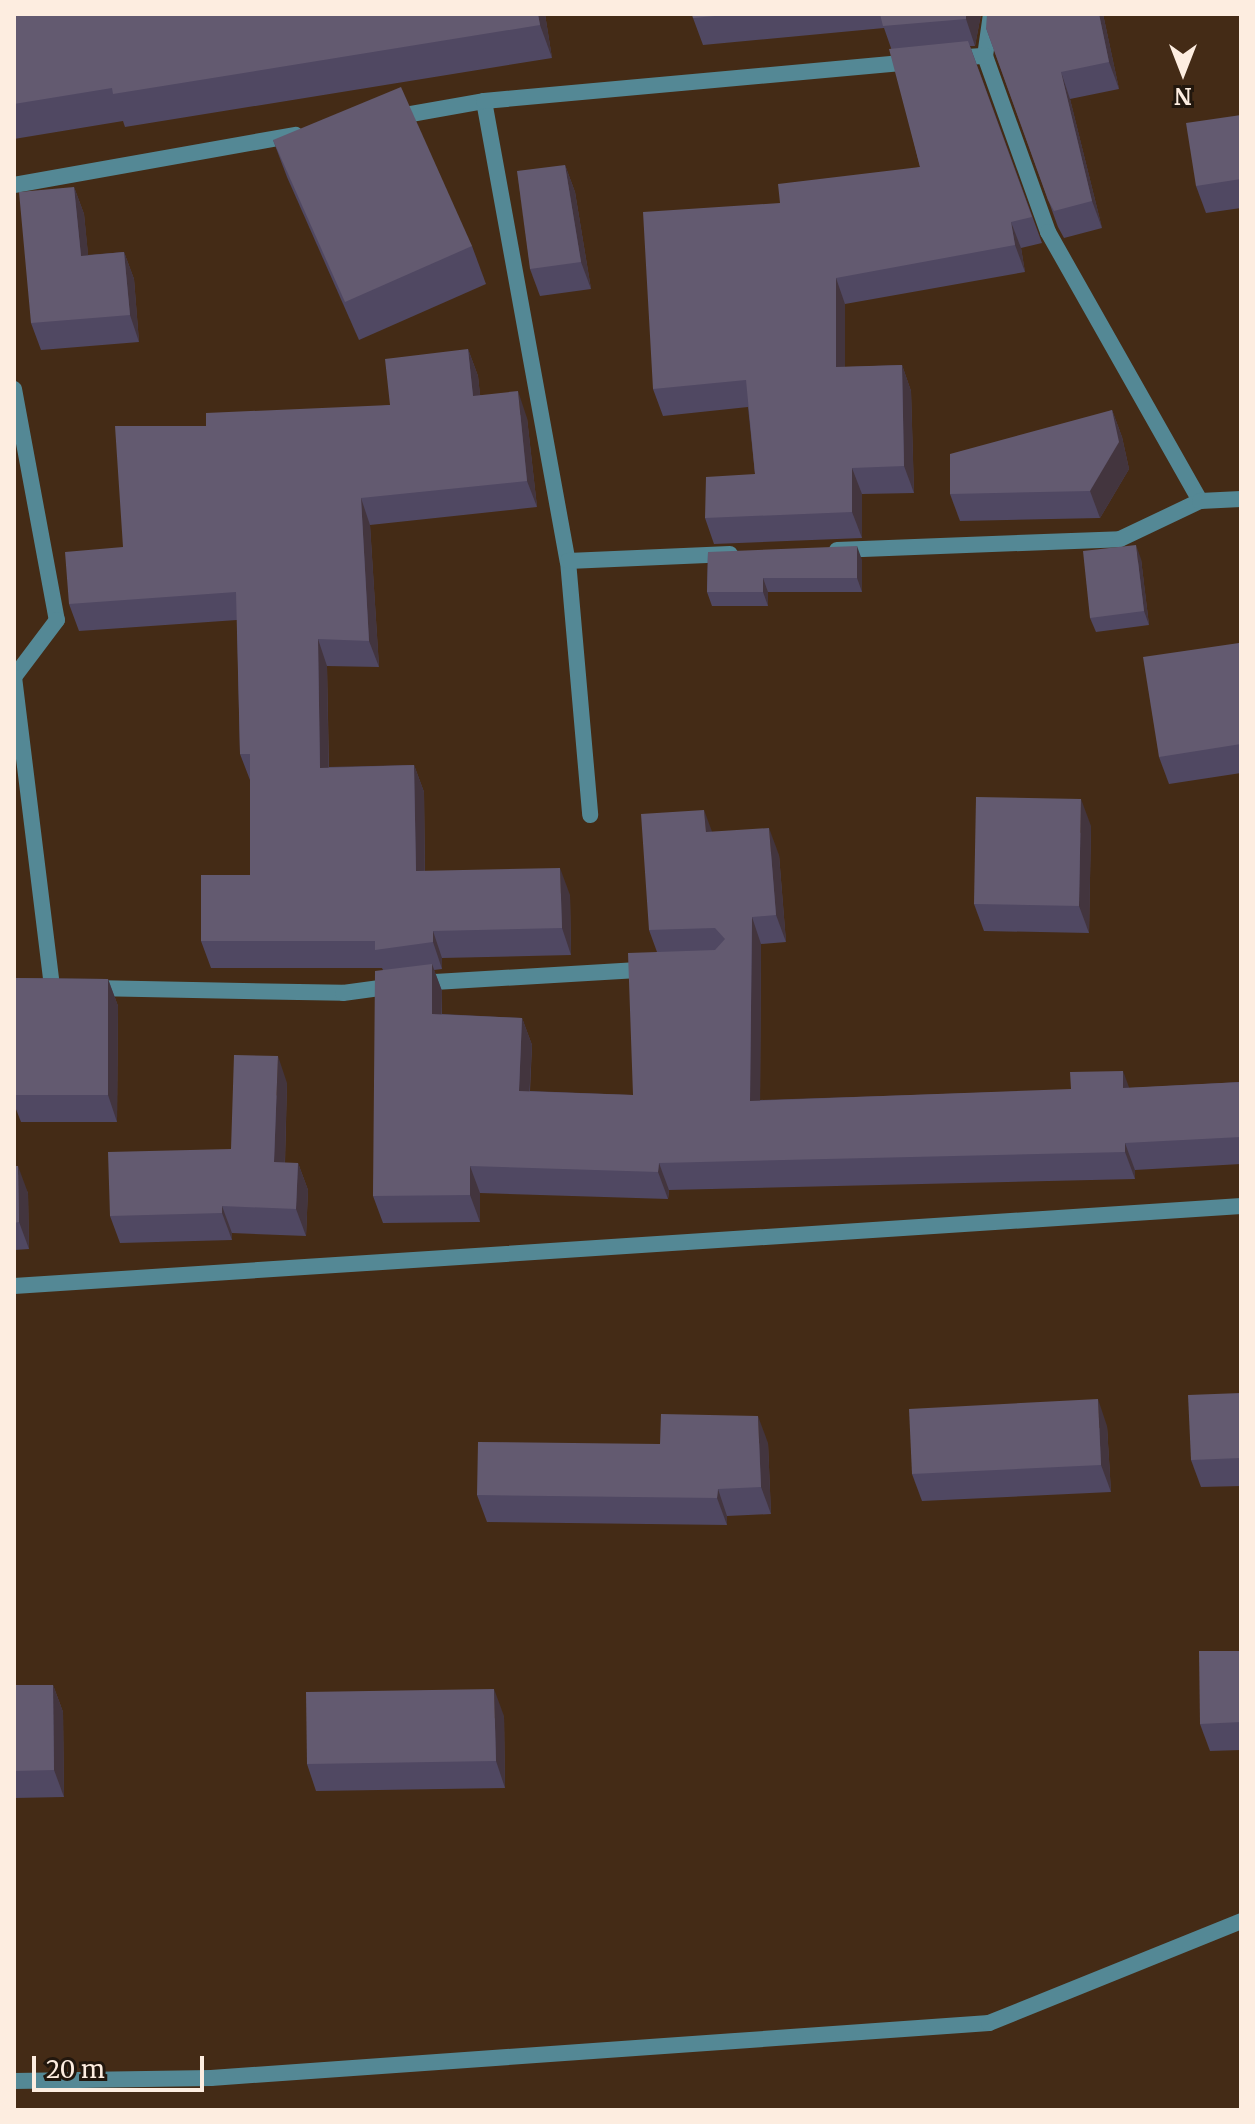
<!DOCTYPE html>
<style>
body{margin:0}
#map{position:relative;width:1255px;height:2124px;overflow:hidden;background:#442b16;font-family:Merriweather,serif}
div>[style]{position:absolute}
.street>*{height:16px;margin:-8px;padding:0 8px;transform-origin:8px;border-radius:8px;background:#548895}
.wall>*{inset:0;background:#504862}
.shaded-wall>*{inset:0;background:#43353e}
.building>*{inset:0;background:#635a70}
span{translate:-50% -50%;white-space:nowrap;text-align:center;line-height:1.15;-webkit-text-stroke:6px #22170d;paint-order:stroke}
.frame{position:absolute;inset:0;border:16px solid #fdede0;pointer-events:none}
.north{position:absolute;left:1143px;top:32px;width:80px;height:80px;-webkit-text-stroke:6px #22170d;paint-order:stroke;rotate:180deg;font-size:22px;font-weight:700;line-height:32px;text-align:center;color:#fdede0}
.north::after{content:'';display:block;margin:auto;width:28px;height:36px;background:#fdede0;clip-path:polygon(50% 0,100% 100%,50% 72%,0 100%)}
.scale{position:absolute;left:32px;top:2056px;width:172px;height:36px;box-sizing:border-box;border:4px solid #fdede0;border-top:0;padding-left:10px;font-size:24px;line-height:28px;white-space:nowrap;color:#fdede0;-webkit-text-stroke:6px #22170d;paint-order:stroke}
</style>
<div id="map">
<div class="street">
<i style="left:991px;top:14px;width:42px;rotate:98.1deg"></i>
<i style="left:985px;top:56px;width:187px;rotate:70.3deg"></i>
<i style="left:1048px;top:232px;width:309px;rotate:60.5deg"></i>
<i style="left:954px;top:58px;width:31px;rotate:-4deg"></i>
<i style="left:484px;top:101px;width:468px;rotate:79.7deg"></i>
<i style="left:568px;top:561px;width:255px;rotate:85deg"></i>
<i style="left:394px;top:117px;width:91px;rotate:-10.1deg"></i>
<i style="left:484px;top:101px;width:433px;rotate:-5.2deg"></i>
<i style="left:14px;top:185px;width:286px;rotate:-10.1deg"></i>
<i style="left:14px;top:389px;width:235px;rotate:79.5deg"></i>
<i style="left:57px;top:620px;width:71px;rotate:127deg"></i>
<i style="left:14px;top:677px;width:313px;rotate:83deg"></i>
<i style="left:52px;top:988px;width:12px"></i>
<i style="left:837px;top:550px;width:283px;rotate:-2.2deg"></i>
<i style="left:1120px;top:539px;width:89px;rotate:-25.4deg"></i>
<i style="left:1200px;top:501px;width:41px;rotate:-2.8deg"></i>
<i style="left:568px;top:561px;width:162px;rotate:-2.5deg"></i>
<i style="left:418px;top:983px;width:233px;rotate:-3.4deg"></i>
<i style="left:91px;top:988px;width:252px;rotate:1.1deg"></i>
<i style="left:343px;top:993px;width:52px;rotate:-7.7deg"></i>
<i style="left:14px;top:1286px;width:1230px;rotate:-3.73deg"></i>
<i style="left:14px;top:2081px;width:197px;rotate:-0.9deg"></i>
<i style="left:211px;top:2078px;width:780px;rotate:-4.04deg"></i>
<i style="left:989px;top:2023px;width:272px;rotate:-22deg"></i>
</div>
<div class="wall">
<i style="clip-path:polygon(14px 14px,545px 14px,552px 58px,125px 127px,123px 121px,14px 139px)"></i>
<i style="clip-path:polygon(692px 14px,981px 14px,975px 46px,970px 46px,1042px 243px,1021px 248px,1025px 272px,845px 304px,845px 367px,902px 365px,911px 391px,914px 493px,862px 494px,862px 538px,714px 544px,705px 518px,755px 474px,748px 407px,663px 416px,653px 389px,780px 203px,920px 167px,891px 48px,884px 28px,703px 45px,693px 18px)"></i>
<i style="clip-path:polygon(1103px 14px,1119px 89px,1070px 99px,1102px 228px,1064px 238px,1058px 227px,986px 28px)"></i>
<i style="clip-path:polygon(1241px 115px,1241px 208px,1206px 213px,1196px 186px)"></i>
<i style="clip-path:polygon(273px 140px,472px 246px,486px 284px,359px 340px,287px 177px)"></i>
<i style="clip-path:polygon(565px 165px,575px 192px,591px 289px,540px 296px,530px 269px)"></i>
<i style="clip-path:polygon(74px 187px,84px 214px,88px 255px,124px 252px,134px 279px,139px 342px,41px 350px,31px 323px)"></i>
<i style="clip-path:polygon(468px 349px,478px 376px,480px 395px,527px 418px,537px 507px,370px 525px,379px 667px,327px 666px,329px 767px,414px 765px,424px 792px,425px 871px,570px 895px,571px 955px,442px 958px,442px 969px,434px 970px,442px 991px,442px 1014px,522px 1018px,532px 1045px,530px 1091px,633px 1095px,657px 952px,649px 930px,712px 832px,779px 855px,786px 942px,761px 944px,760px 1100px,1129px 1088px,1241px 1082px,1241px 1164px,1135px 1170px,1135px 1179px,669px 1190px,668px 1199px,480px 1193px,480px 1222px,383px 1223px,373px 1196px,383px 970px,382px 968px,211px 968px,201px 941px,250px 875px,250px 780px,240px 754px,237px 620px,79px 631px,69px 604px,123px 547px,206px 426px,390px 405px)"></i>
<i style="clip-path:polygon(1112px 410px,1122px 437px,1129px 469px,1100px 518px,960px 521px,950px 494px)"></i>
<i style="clip-path:polygon(708px 552px,862px 560px,862px 592px,768px 592px,768px 606px,712px 606px,707px 592px)"></i>
<i style="clip-path:polygon(1141px 559px,1149px 625px,1096px 632px,1090px 618px)"></i>
<i style="clip-path:polygon(1239px 643px,1241px 648px,1241px 773px,1169px 784px,1159px 757px)"></i>
<i style="clip-path:polygon(1091px 826px,1089px 933px,984px 931px,974px 904px)"></i>
<i style="clip-path:polygon(14px 978px,108px 979px,118px 1006px,117px 1122px,21px 1122px,14px 1104px)"></i>
<i style="clip-path:polygon(287px 1083px,285px 1163px,298px 1163px,308px 1190px,306px 1236px,232px 1233px,232px 1240px,120px 1243px,110px 1216px,231px 1149px)"></i>
<i style="clip-path:polygon(14px 1166px,28px 1193px,29px 1249px,14px 1250px)"></i>
<i style="clip-path:polygon(1241px 1393px,1241px 1486px,1201px 1487px,1191px 1460px)"></i>
<i style="clip-path:polygon(1107px 1426px,1111px 1492px,922px 1501px,912px 1474px)"></i>
<i style="clip-path:polygon(768px 1443px,771px 1514px,727px 1516px,727px 1525px,487px 1522px,477px 1495px,660px 1444px)"></i>
<i style="clip-path:polygon(1241px 1651px,1241px 1750px,1210px 1751px,1200px 1724px)"></i>
<i style="clip-path:polygon(14px 1685px,53px 1685px,63px 1712px,64px 1797px,14px 1798px)"></i>
<i style="clip-path:polygon(504px 1716px,505px 1788px,316px 1791px,307px 1764px)"></i>
</div>
<div class="shaded-wall">
<i style="clip-path:polygon(538px 14px,545px 14px,552px 58px,540px 25px)"></i>
<i style="clip-path:polygon(966px 14px,981px 14px,975px 46px,966px 19px)"></i>
<i style="clip-path:polygon(1099px 14px,1103px 14px,1119px 89px,1109px 62px)"></i>
<i style="clip-path:polygon(1061px 72px,1070px 99px,1102px 228px,1092px 201px)"></i>
<i style="clip-path:polygon(565px 165px,575px 192px,591px 289px,581px 262px)"></i>
<i style="clip-path:polygon(74px 187px,84px 214px,91px 283px,81px 256px)"></i>
<i style="clip-path:polygon(1011px 222px,1021px 248px,1025px 272px,1015px 245px)"></i>
<i style="clip-path:polygon(124px 252px,134px 279px,139px 342px,130px 315px)"></i>
<i style="clip-path:polygon(836px 278px,845px 304px,845px 393px,836px 367px)"></i>
<i style="clip-path:polygon(468px 349px,478px 376px,483px 423px,473px 396px)"></i>
<i style="clip-path:polygon(902px 365px,911px 391px,914px 493px,904px 466px)"></i>
<i style="clip-path:polygon(518px 391px,527px 418px,537px 507px,527px 481px)"></i>
<i style="clip-path:polygon(1112px 410px,1122px 437px,1129px 469px,1100px 518px,1090px 491px)"></i>
<i style="clip-path:polygon(852px 468px,862px 494px,862px 538px,852px 512px)"></i>
<i style="clip-path:polygon(361px 498px,370px 525px,379px 667px,369px 641px)"></i>
<i style="clip-path:polygon(1136px 545px,1141px 559px,1149px 625px,1144px 611px)"></i>
<i style="clip-path:polygon(857px 546px,862px 560px,862px 592px,857px 578px)"></i>
<i style="clip-path:polygon(763px 578px,768px 592px,768px 606px,763px 592px)"></i>
<i style="clip-path:polygon(318px 639px,327px 666px,329px 794px,320px 768px)"></i>
<i style="clip-path:polygon(414px 765px,424px 792px,425px 898px,416px 871px)"></i>
<i style="clip-path:polygon(1081px 799px,1091px 826px,1089px 933px,1079px 906px)"></i>
<i style="clip-path:polygon(704px 810px,714px 837px,706px 832px)"></i>
<i style="clip-path:polygon(769px 828px,779px 855px,786px 942px,776px 915px)"></i>
<i style="clip-path:polygon(560px 868px,570px 895px,571px 955px,562px 928px)"></i>
<i style="clip-path:polygon(752px 917px,761px 944px,760px 1128px,750px 1101px)"></i>
<i style="clip-path:polygon(433px 931px,442px 958px,442px 969px,433px 942px)"></i>
<i style="clip-path:polygon(432px 964px,442px 991px,441px 1041px,432px 1014px)"></i>
<i style="clip-path:polygon(108px 979px,118px 1006px,117px 1122px,108px 1095px)"></i>
<i style="clip-path:polygon(522px 1018px,532px 1045px,528px 1118px,519px 1091px)"></i>
<i style="clip-path:polygon(278px 1056px,287px 1083px,284px 1189px,274px 1162px)"></i>
<i style="clip-path:polygon(1123px 1071px,1133px 1098px,1123px 1088px)"></i>
<i style="clip-path:polygon(1125px 1143px,1135px 1170px,1135px 1179px,1125px 1152px)"></i>
<i style="clip-path:polygon(298px 1163px,308px 1190px,306px 1236px,296px 1209px)"></i>
<i style="clip-path:polygon(659px 1163px,669px 1190px,668px 1199px,658px 1172px)"></i>
<i style="clip-path:polygon(18px 1166px,28px 1193px,29px 1249px,19px 1222px)"></i>
<i style="clip-path:polygon(470px 1166px,480px 1193px,480px 1222px,470px 1195px)"></i>
<i style="clip-path:polygon(222px 1206px,232px 1233px,232px 1240px,222px 1213px)"></i>
<i style="clip-path:polygon(1098px 1399px,1107px 1426px,1111px 1492px,1101px 1465px)"></i>
<i style="clip-path:polygon(758px 1416px,768px 1443px,771px 1514px,761px 1487px)"></i>
<i style="clip-path:polygon(718px 1489px,727px 1516px,727px 1525px,717px 1498px)"></i>
<i style="clip-path:polygon(53px 1685px,63px 1712px,64px 1797px,54px 1770px)"></i>
<i style="clip-path:polygon(494px 1689px,504px 1716px,505px 1788px,496px 1761px)"></i>
</div>
<div class="building">
<i style="clip-path:polygon(14px 14px,538px 14px,540px 25px,113px 94px,112px 88px,14px 104px)"></i>
<i style="clip-path:polygon(692px 14px,737px 14px,693px 18px)"></i>
<i style="clip-path:polygon(880px 14px,966px 14px,966px 19px,883px 26px)"></i>
<i style="clip-path:polygon(987px 14px,1099px 14px,1109px 62px,1061px 72px,1092px 201px,1054px 211px,1048px 200px,986px 28px)"></i>
<i style="clip-path:polygon(968px 41px,1032px 217px,1011px 222px,1015px 245px,836px 278px,836px 367px,902px 365px,904px 466px,852px 468px,852px 512px,705px 518px,706px 477px,755px 474px,746px 380px,653px 389px,643px 212px,780px 203px,778px 184px,920px 167px,889px 49px)"></i>
<i style="clip-path:polygon(401px 87px,472px 246px,345px 302px,273px 140px)"></i>
<i style="clip-path:polygon(1241px 115px,1241px 179px,1196px 186px,1186px 123px)"></i>
<i style="clip-path:polygon(565px 165px,581px 262px,530px 269px,517px 171px)"></i>
<i style="clip-path:polygon(74px 187px,81px 256px,124px 252px,130px 315px,31px 323px,19px 192px)"></i>
<i style="clip-path:polygon(468px 349px,473px 396px,518px 391px,527px 481px,361px 498px,369px 641px,318px 639px,320px 768px,414px 765px,416px 871px,560px 868px,562px 928px,433px 931px,433px 942px,375px 950px,375px 941px,201px 941px,201px 875px,250px 875px,250px 754px,240px 754px,236px 592px,69px 604px,65px 552px,123px 547px,115px 426px,206px 426px,206px 413px,390px 405px,385px 359px)"></i>
<i style="clip-path:polygon(1112px 410px,1119px 442px,1090px 491px,950px 494px,950px 454px)"></i>
<i style="clip-path:polygon(1136px 545px,1144px 611px,1090px 618px,1083px 551px)"></i>
<i style="clip-path:polygon(857px 546px,857px 578px,763px 578px,763px 592px,707px 592px,708px 552px)"></i>
<i style="clip-path:polygon(1239px 643px,1241px 655px,1241px 744px,1159px 757px,1143px 657px)"></i>
<i style="clip-path:polygon(976px 797px,1081px 799px,1079px 906px,974px 904px)"></i>
<i style="clip-path:polygon(704px 810px,706px 832px,769px 828px,776px 915px,752px 917px,750px 1101px,1071px 1089px,1070px 1072px,1123px 1071px,1123px 1088px,1241px 1082px,1241px 1137px,1125px 1143px,1125px 1152px,659px 1163px,658px 1172px,470px 1166px,470px 1195px,373px 1196px,375px 971px,432px 964px,432px 1014px,522px 1018px,519px 1091px,633px 1095px,628px 953px,715px 950px,725px 939px,715px 928px,649px 930px,641px 814px)"></i>
<i style="clip-path:polygon(14px 978px,108px 979px,108px 1095px,14px 1095px)"></i>
<i style="clip-path:polygon(234px 1055px,278px 1056px,274px 1162px,298px 1163px,296px 1209px,222px 1206px,222px 1213px,110px 1216px,108px 1152px,231px 1149px)"></i>
<i style="clip-path:polygon(14px 1166px,18px 1166px,19px 1222px,14px 1223px)"></i>
<i style="clip-path:polygon(1241px 1393px,1241px 1458px,1191px 1460px,1188px 1395px)"></i>
<i style="clip-path:polygon(1098px 1399px,1101px 1465px,912px 1474px,909px 1409px)"></i>
<i style="clip-path:polygon(661px 1414px,758px 1416px,761px 1487px,718px 1489px,717px 1498px,477px 1495px,478px 1442px,660px 1444px)"></i>
<i style="clip-path:polygon(1199px 1651px,1241px 1651px,1241px 1722px,1200px 1724px)"></i>
<i style="clip-path:polygon(14px 1685px,53px 1685px,54px 1770px,14px 1771px)"></i>
<i style="clip-path:polygon(494px 1689px,496px 1761px,307px 1764px,306px 1692px)"></i>
</div>
<div class="frame"></div>
<div class="north">N</div>
<div class="scale">20 m</div>
</div>
